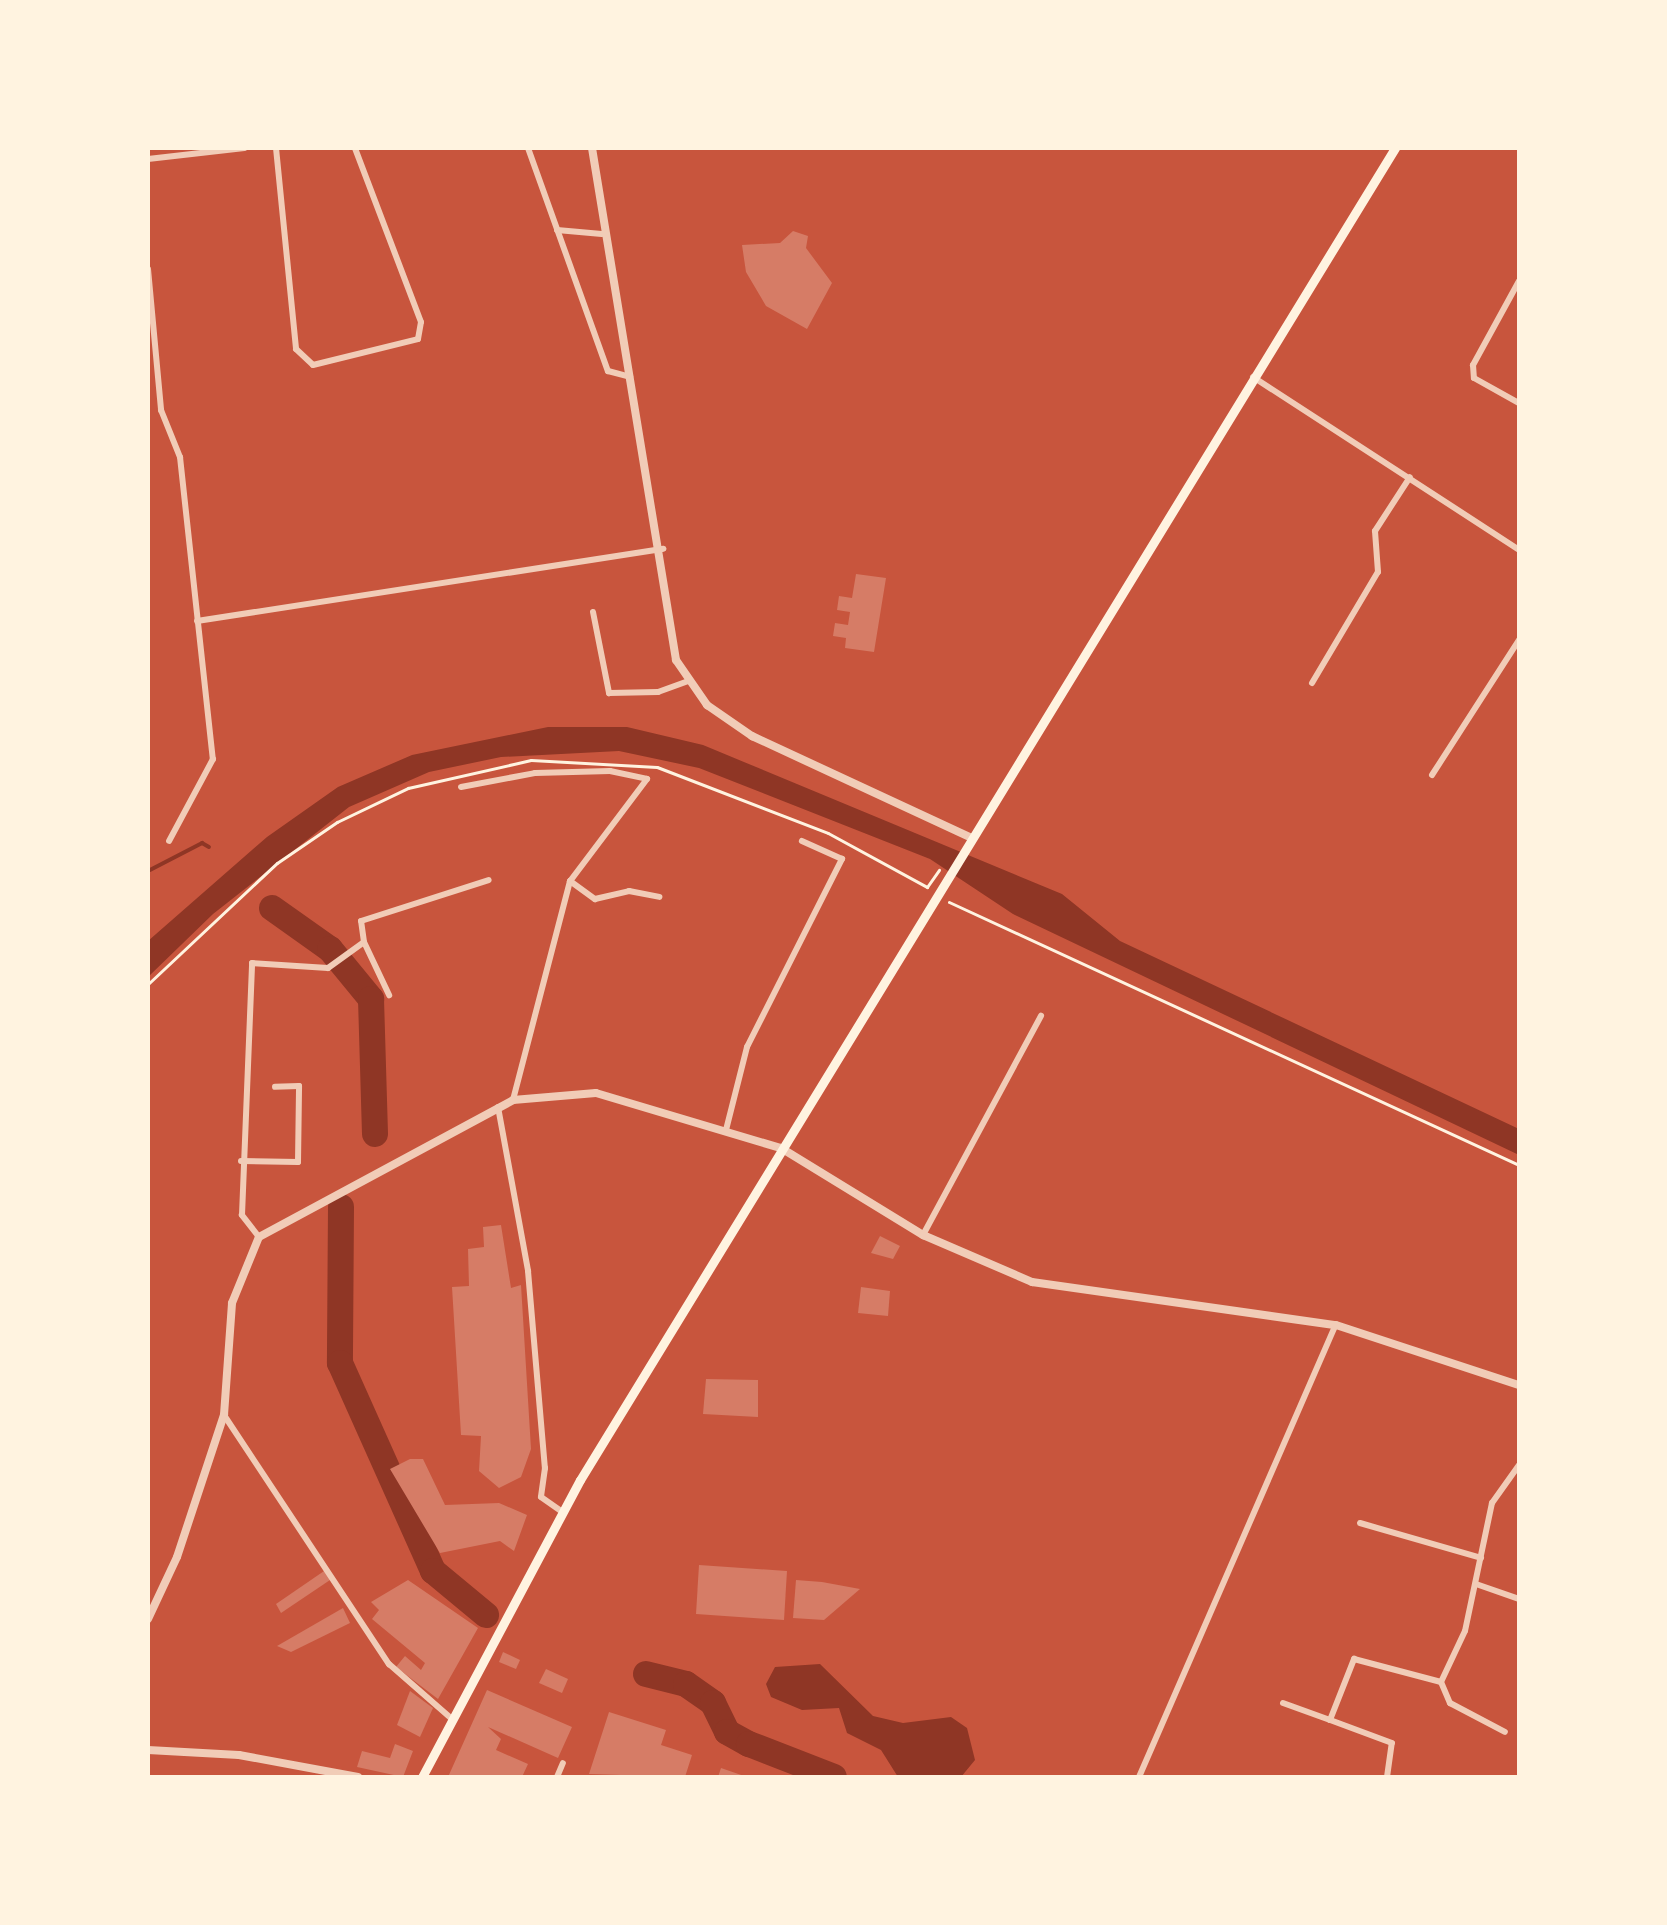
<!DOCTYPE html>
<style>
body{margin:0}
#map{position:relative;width:1667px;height:1925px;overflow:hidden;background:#c8553d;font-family:"Open Sans",sans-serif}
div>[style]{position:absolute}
.water>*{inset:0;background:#8f3625}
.stream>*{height:4px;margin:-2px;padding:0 2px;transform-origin:2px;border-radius:2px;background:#8f3625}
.river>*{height:26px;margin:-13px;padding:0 13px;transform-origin:13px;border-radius:13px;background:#8f3625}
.building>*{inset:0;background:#d67c66}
.path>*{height:3px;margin:-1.5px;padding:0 1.5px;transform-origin:1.5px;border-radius:1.5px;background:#fff3e0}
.minor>*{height:6px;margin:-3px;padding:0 3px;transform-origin:3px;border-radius:3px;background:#f1ccb7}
.tertiary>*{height:8px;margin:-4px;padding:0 4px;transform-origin:4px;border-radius:4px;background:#f1ccb7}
.secondary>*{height:9px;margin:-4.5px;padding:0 4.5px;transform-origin:4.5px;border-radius:4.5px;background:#fff3e0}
span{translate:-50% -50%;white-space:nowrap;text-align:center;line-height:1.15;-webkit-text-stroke:7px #fff3e0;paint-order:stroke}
.frame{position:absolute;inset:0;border:150px solid #fff3e0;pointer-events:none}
</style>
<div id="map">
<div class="water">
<i style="clip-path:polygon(548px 727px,627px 727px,703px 745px,1062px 894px,1120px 941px,1519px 1129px,1519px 1155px,1013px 914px,930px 859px,699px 768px,619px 751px,501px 757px,429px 772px,349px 807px,213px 914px,148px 977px,148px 941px,267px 837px,338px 787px,412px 755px)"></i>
<i style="clip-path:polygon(820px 1664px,873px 1716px,903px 1723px,951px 1717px,967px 1728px,975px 1760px,961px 1777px,898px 1777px,881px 1750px,847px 1733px,839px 1708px,802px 1710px,771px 1697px,766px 1684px,775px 1667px)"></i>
</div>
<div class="stream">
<i style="left:148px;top:871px;width:61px;rotate:-27.4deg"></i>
<i style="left:202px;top:843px;width:8px;rotate:30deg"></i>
</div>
<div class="river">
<i style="left:272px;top:908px;width:71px;rotate:35.3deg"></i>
<i style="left:330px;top:949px;width:65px;rotate:50.6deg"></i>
<i style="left:371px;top:999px;width:135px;rotate:88.3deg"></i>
<i style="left:341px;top:1207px;width:156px;rotate:90.4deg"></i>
<i style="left:340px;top:1363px;width:228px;rotate:65.9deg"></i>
<i style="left:433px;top:1571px;width:69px;rotate:39.7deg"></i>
<i style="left:646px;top:1674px;width:41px;rotate:14deg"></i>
<i style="left:686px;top:1684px;width:33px;rotate:35deg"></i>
<i style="left:713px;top:1703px;width:32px;rotate:64deg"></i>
<i style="left:727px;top:1732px;width:25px;rotate:29deg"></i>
<i style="left:749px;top:1744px;width:91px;rotate:21.2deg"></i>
</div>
<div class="building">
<i style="clip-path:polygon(793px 231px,808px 236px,806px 248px,832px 283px,807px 329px,766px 306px,746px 272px,742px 245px,780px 243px)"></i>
<i style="clip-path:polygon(856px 574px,886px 578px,874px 652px,845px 648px,846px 638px,833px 636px,835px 623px,848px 625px,850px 612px,837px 610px,839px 596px,852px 598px)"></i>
<i style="clip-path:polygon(501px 1225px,511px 1288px,521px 1285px,531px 1449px,521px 1477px,499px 1488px,479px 1471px,481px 1436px,461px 1435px,452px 1287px,469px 1286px,468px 1249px,484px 1247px,483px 1227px)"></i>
<i style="clip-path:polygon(880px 1236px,900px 1246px,893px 1259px,871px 1253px)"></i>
<i style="clip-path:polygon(861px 1287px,890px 1291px,888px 1316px,858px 1313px)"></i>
<i style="clip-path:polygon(706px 1379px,758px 1380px,758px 1417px,703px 1414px)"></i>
<i style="clip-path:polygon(410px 1459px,423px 1459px,445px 1505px,499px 1503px,527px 1515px,514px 1551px,500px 1541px,440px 1553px,390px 1469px)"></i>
<i style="clip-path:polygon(699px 1565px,787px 1571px,784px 1620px,696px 1614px)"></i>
<i style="clip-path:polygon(327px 1569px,333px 1578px,281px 1613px,276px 1604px)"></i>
<i style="clip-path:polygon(408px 1580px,478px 1628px,438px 1699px,396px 1667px,405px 1656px,421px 1670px,425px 1663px,372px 1619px,379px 1610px,371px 1602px)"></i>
<i style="clip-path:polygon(796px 1580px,822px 1582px,860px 1589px,824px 1620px,793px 1618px)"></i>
<i style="clip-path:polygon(343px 1608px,350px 1623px,291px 1652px,277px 1646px)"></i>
<i style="clip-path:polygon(503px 1652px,520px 1660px,516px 1669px,499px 1662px)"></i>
<i style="clip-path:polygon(546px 1669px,568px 1679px,562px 1693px,539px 1683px)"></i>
<i style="clip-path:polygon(487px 1690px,572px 1727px,558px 1758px,488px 1727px,501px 1739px,496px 1750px,528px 1764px,522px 1777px,448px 1777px)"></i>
<i style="clip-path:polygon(410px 1691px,433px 1708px,420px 1737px,397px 1725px)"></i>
<i style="clip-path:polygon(609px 1712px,666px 1730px,661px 1745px,692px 1755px,685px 1777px,589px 1774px)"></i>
<i style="clip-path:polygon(395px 1744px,413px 1751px,403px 1777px,357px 1767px,362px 1751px,390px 1758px)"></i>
<i style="clip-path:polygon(721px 1768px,747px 1777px,718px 1777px)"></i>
</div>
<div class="path">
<i style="left:949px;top:902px;width:628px;rotate:24.77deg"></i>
<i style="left:148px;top:984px;width:177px;rotate:-43.2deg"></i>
<i style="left:277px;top:863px;width:73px;rotate:-34.3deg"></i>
<i style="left:337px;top:822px;width:79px;rotate:-25.6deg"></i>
<i style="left:408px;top:788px;width:126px;rotate:-12.8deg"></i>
<i style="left:531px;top:760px;width:126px;rotate:3.2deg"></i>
<i style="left:657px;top:767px;width:183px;rotate:21.1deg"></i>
<i style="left:828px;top:833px;width:113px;rotate:28.6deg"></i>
<i style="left:927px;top:887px;width:21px;rotate:-55deg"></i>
</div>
<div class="minor">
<i style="left:276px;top:148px;width:202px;rotate:84.3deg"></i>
<i style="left:296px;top:349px;width:23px;rotate:43deg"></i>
<i style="left:313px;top:365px;width:108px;rotate:-13.9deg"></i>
<i style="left:418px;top:339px;width:17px;rotate:-80deg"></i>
<i style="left:421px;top:322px;width:186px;rotate:-110.8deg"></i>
<i style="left:528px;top:148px;width:237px;rotate:70.3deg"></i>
<i style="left:608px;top:371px;width:23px;rotate:15deg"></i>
<i style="left:148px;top:159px;width:97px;rotate:-6.5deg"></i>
<i style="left:557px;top:230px;width:45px;rotate:5.1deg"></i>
<i style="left:148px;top:269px;width:142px;rotate:84.7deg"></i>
<i style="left:161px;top:410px;width:51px;rotate:68deg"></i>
<i style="left:180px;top:457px;width:304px;rotate:83.8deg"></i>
<i style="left:213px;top:759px;width:93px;rotate:118.2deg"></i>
<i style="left:1519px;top:281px;width:96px;rotate:118.7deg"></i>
<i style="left:1473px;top:365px;width:13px;rotate:86deg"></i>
<i style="left:1474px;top:378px;width:51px;rotate:29.1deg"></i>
<i style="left:1253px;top:377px;width:317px;rotate:33deg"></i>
<i style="left:593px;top:612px;width:83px;rotate:78.8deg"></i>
<i style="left:609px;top:693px;width:49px;rotate:-1.2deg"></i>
<i style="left:658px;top:692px;width:33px;rotate:-20deg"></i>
<i style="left:197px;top:621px;width:472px;rotate:-8.8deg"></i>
<i style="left:1312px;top:683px;width:129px;rotate:-59.3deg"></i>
<i style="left:1378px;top:572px;width:41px;rotate:-94.2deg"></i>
<i style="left:1375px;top:531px;width:64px;rotate:-57.1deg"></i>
<i style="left:1432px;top:775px;width:161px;rotate:-57.2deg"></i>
<i style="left:461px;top:787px;width:75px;rotate:-10.7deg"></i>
<i style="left:535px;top:773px;width:75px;rotate:-1.5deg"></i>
<i style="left:610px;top:771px;width:38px;rotate:12deg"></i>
<i style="left:647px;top:779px;width:128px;rotate:127deg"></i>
<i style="left:570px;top:881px;width:226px;rotate:104.6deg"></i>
<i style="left:570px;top:881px;width:31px;rotate:36deg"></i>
<i style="left:595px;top:899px;width:35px;rotate:-13deg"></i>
<i style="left:629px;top:891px;width:31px;rotate:11deg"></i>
<i style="left:364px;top:942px;width:59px;rotate:64.7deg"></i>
<i style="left:498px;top:1107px;width:167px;rotate:79.6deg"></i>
<i style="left:528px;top:1271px;width:198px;rotate:85.1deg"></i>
<i style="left:545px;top:1468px;width:29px;rotate:98deg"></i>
<i style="left:541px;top:1497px;width:24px;rotate:35deg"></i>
<i style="left:726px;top:1130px;width:86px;rotate:-75.8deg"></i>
<i style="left:747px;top:1047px;width:211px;rotate:-63.2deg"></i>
<i style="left:842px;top:859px;width:44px;rotate:-155.8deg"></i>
<i style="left:241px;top:1161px;width:57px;rotate:1deg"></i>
<i style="left:298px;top:1162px;width:76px;rotate:-89.2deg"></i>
<i style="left:299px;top:1086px;width:24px;rotate:178deg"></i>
<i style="left:923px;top:1235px;width:249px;rotate:-61.7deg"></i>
<i style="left:259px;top:1237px;width:28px;rotate:-128deg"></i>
<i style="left:242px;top:1215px;width:252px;rotate:-87.7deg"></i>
<i style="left:252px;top:963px;width:76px;rotate:3.8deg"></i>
<i style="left:328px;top:968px;width:44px;rotate:-35.8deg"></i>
<i style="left:364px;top:942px;width:21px;rotate:-98deg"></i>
<i style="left:361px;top:921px;width:134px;rotate:-17.8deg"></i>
<i style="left:224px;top:1415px;width:299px;rotate:56.5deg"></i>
<i style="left:389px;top:1664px;width:82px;rotate:41.1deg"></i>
<i style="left:1360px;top:1523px;width:126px;rotate:16.1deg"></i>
<i style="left:1476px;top:1584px;width:46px;rotate:19.2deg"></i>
<i style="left:1441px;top:1682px;width:23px;rotate:67deg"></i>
<i style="left:1450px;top:1703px;width:62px;rotate:27.8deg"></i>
<i style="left:1283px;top:1703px;width:50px;rotate:19.9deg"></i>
<i style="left:557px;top:1777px;width:15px;rotate:-67deg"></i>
<i style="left:1139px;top:1777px;width:493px;rotate:-66.5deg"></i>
<i style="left:1387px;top:1777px;width:34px;rotate:-82deg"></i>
<i style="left:1392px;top:1743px;width:66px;rotate:-159.6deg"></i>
<i style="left:1330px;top:1720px;width:66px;rotate:-68.5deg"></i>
<i style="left:1354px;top:1659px;width:90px;rotate:14.8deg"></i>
<i style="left:1441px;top:1682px;width:56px;rotate:-64.8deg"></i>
<i style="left:1465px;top:1631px;width:131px;rotate:-78.1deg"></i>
<i style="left:1492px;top:1503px;width:47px;rotate:-54.6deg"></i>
</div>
<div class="tertiary">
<i style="left:592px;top:148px;width:519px;rotate:80.68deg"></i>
<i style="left:676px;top:660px;width:55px;rotate:55.4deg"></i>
<i style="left:707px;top:705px;width:55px;rotate:34.6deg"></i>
<i style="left:752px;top:736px;width:242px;rotate:24.9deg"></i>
<i style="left:148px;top:1619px;width:68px;rotate:-64.9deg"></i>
<i style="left:177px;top:1557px;width:150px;rotate:-71.7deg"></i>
<i style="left:224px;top:1415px;width:112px;rotate:-85.9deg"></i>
<i style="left:232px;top:1303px;width:71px;rotate:-67.8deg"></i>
<i style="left:259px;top:1237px;width:289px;rotate:-28.3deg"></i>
<i style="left:513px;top:1100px;width:83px;rotate:-4.8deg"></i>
<i style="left:596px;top:1093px;width:193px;rotate:16.6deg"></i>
<i style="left:781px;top:1148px;width:167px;rotate:31.5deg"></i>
<i style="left:923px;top:1235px;width:119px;rotate:23.3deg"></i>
<i style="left:1032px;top:1282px;width:307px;rotate:8.1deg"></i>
<i style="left:1336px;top:1325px;width:193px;rotate:18.2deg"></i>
<i style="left:148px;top:1750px;width:91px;rotate:3.1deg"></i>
<i style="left:239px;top:1755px;width:121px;rotate:10.5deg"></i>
</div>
<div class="secondary">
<i style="left:422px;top:1777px;width:336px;rotate:-62deg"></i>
<i style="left:580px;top:1480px;width:1562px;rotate:-58.54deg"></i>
</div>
<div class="frame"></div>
</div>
